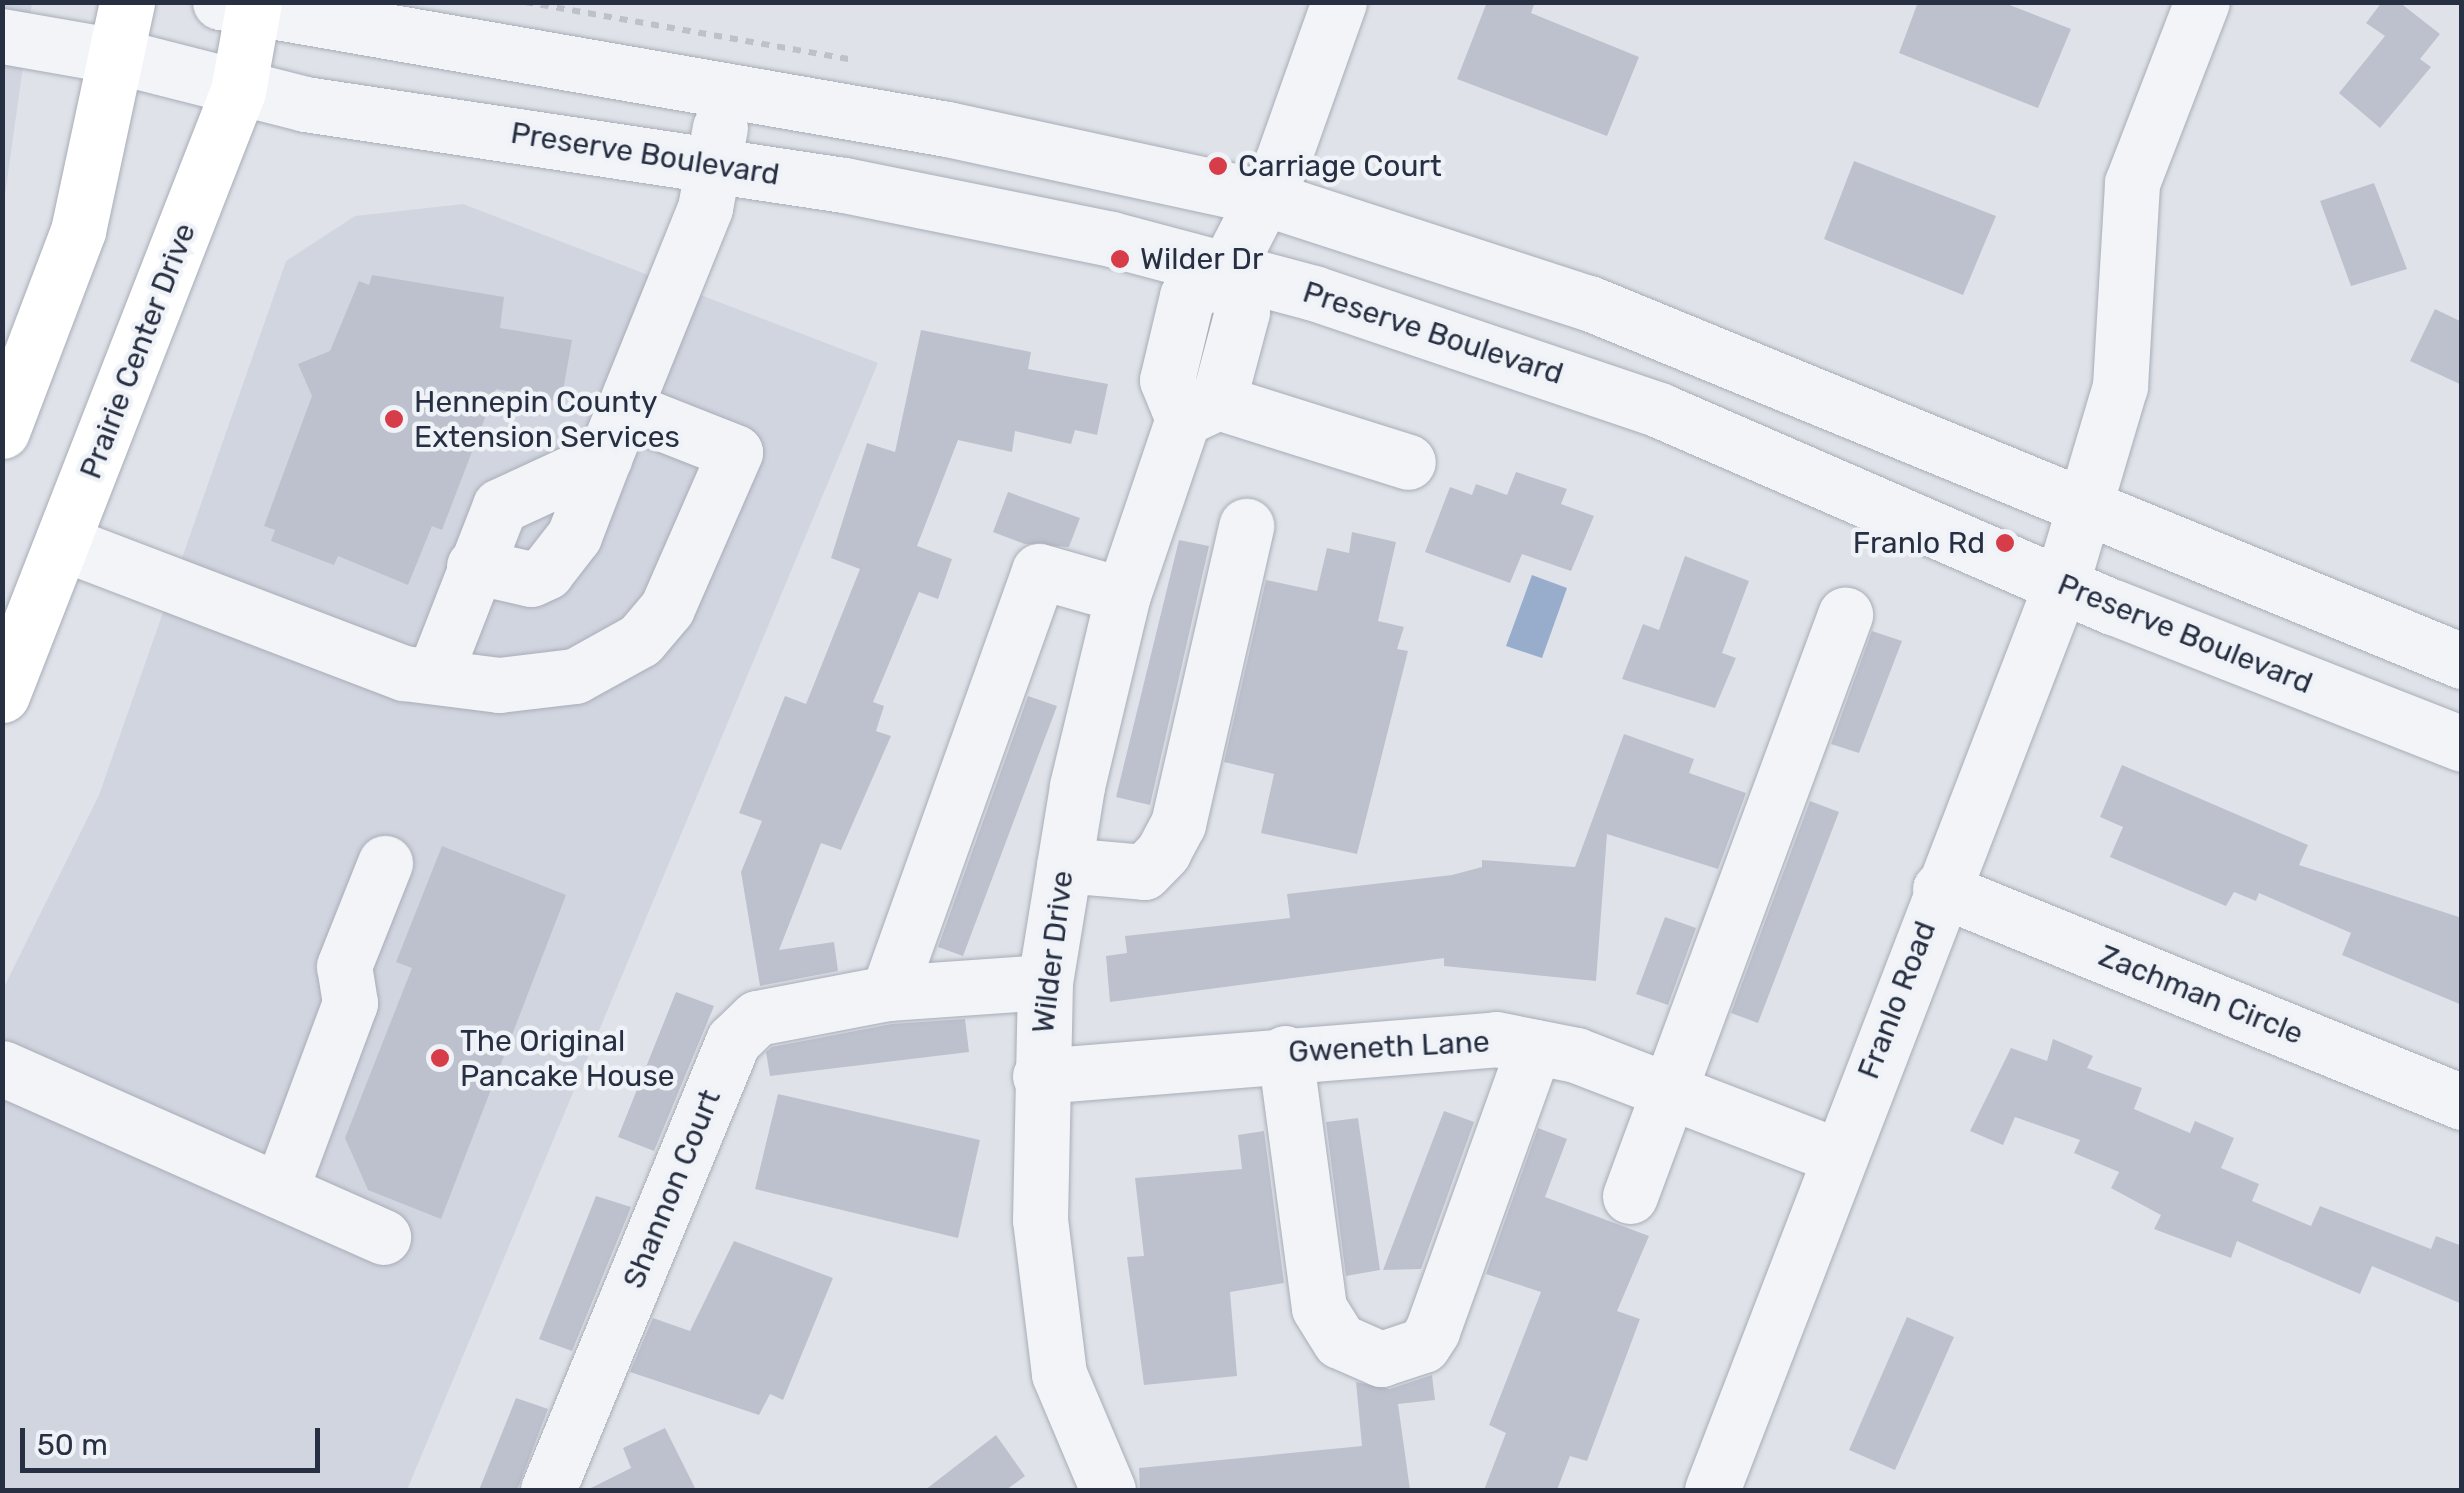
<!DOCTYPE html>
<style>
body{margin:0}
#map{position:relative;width:2464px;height:1493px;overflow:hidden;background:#dfe3e9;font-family:Rubik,sans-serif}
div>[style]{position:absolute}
.built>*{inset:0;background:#d1d5df}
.water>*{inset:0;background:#98adcc}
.building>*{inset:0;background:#bcc1cd}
.path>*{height:6px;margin-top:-3px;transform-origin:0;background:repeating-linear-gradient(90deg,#bdc1c9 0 8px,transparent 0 16px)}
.roads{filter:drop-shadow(0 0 2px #a8adb7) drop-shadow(0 0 2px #a8adb7)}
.minor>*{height:55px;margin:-27.5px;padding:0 27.5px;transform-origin:27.5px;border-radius:27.5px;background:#f2f4f8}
.major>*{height:55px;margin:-27.5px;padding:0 27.5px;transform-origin:27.5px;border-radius:27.5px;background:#fff}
.dots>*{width:28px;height:28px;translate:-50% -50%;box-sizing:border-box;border:5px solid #eff2f7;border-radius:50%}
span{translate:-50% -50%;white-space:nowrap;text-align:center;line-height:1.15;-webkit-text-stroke:9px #eff2f7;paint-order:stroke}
.street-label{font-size:30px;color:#272f42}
.poi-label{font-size:30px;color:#272f42}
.left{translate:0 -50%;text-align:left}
.right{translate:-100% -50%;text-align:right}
.frame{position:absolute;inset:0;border:5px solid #272f42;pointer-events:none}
.scale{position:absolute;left:20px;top:1428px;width:300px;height:45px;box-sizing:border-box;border:5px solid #272f42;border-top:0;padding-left:12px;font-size:30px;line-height:35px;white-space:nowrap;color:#272f42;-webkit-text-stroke:8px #eff2f7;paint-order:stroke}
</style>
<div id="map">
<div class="built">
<i style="clip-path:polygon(3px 3px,32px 3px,3px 209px)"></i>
<i style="clip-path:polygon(463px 204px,878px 363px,407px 1490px,3px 1490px,2px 991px,99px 795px,286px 261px,355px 216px)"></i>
</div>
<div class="water">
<i style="clip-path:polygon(1532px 575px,1567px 588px,1542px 658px,1506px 646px)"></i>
</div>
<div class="building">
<i style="clip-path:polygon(1487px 2px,1535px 2px,1531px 13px,1639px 57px,1607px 136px,1457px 79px)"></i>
<i style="clip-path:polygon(1918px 2px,2002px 2px,2071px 29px,2038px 108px,1899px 53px)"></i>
<i style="clip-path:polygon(2382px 2px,2399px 2px,2440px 34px,2420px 59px,2431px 67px,2380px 128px,2339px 93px,2385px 36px,2366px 23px)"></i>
<i style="clip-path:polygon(1854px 161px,1996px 216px,1963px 295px,1824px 239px)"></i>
<i style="clip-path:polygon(2374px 183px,2407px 269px,2351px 286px,2320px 201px)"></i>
<i style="clip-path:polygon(372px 275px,504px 297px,500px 328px,572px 340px,561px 402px,496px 389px,442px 530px,432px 526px,408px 585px,338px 556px,334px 565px,271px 541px,275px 530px,264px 526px,312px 396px,298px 364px,330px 351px,359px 281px,369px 285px)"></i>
<i style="clip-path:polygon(2435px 309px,2462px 322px,2462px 385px,2410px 361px)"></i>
<i style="clip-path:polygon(921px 330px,1031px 352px,1028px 369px,1108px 384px,1097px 435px,1075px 430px,1071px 444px,1015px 431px,1012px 452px,958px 440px,917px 546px,952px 559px,938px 599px,919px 592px,873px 702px,884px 706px,876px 731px,891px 736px,841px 850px,821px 843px,779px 950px,834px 942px,838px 971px,760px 986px,741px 872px,762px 821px,739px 813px,785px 696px,806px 704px,860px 569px,831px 558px,867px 443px,895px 452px)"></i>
<i style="clip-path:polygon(1516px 472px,1567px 489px,1561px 504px,1594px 516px,1571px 571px,1522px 554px,1510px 583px,1425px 552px,1450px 487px,1472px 495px,1476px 484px,1507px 495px)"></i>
<i style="clip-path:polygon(1008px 492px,1080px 518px,1069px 547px,1025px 544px,993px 532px)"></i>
<i style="clip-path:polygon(1352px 532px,1396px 542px,1378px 621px,1404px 627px,1397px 649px,1408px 651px,1357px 854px,1261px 833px,1274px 774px,1224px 762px,1266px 580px,1317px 591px,1327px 548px,1349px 553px)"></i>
<i style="clip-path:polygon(1179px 540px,1209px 546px,1150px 805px,1116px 797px)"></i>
<i style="clip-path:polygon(1685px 556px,1749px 581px,1722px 653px,1736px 658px,1715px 708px,1622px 679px,1643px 624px,1659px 630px)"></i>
<i style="clip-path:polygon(1872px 631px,1902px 641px,1859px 753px,1831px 744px)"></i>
<i style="clip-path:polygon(1028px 696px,1057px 706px,963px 956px,938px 947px)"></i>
<i style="clip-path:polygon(1624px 734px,1694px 759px,1689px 773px,1746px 793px,1718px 869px,1607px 834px,1596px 981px,1444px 966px,1444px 958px,1110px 1002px,1106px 956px,1127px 953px,1125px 936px,1290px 918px,1287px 894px,1452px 875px,1482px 867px,1482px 860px,1575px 867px)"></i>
<i style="clip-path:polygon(2122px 765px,2308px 845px,2299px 865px,2462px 918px,2462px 1005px,2342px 955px,2351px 933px,2259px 893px,2256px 901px,2234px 892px,2226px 906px,2110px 857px,2123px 827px,2100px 817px)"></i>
<i style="clip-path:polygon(1810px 801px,1839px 812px,1758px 1023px,1731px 1013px)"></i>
<i style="clip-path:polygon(442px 846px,566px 895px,441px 1219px,368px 1190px,345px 1138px,412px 968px,396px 962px)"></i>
<i style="clip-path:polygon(1665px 917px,1696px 928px,1668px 1005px,1636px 994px)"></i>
<i style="clip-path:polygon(676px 992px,714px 1006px,654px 1151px,618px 1137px)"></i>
<i style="clip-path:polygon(965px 1019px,969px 1052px,770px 1076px,766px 1052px,772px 1047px,892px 1024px)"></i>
<i style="clip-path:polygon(2053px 1039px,2093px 1056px,2087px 1068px,2142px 1088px,2134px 1109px,2190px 1133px,2195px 1121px,2234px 1138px,2221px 1168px,2259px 1184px,2252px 1201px,2311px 1226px,2320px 1206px,2431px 1249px,2436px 1236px,2462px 1246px,2462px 1304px,2372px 1266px,2360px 1294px,2237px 1241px,2231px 1258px,2154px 1229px,2161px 1215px,2111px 1188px,2119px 1172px,2074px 1153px,2080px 1140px,2015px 1117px,2003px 1145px,1970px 1131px,2011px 1048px,2047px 1061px)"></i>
<i style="clip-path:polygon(778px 1094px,980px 1140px,958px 1238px,755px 1189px)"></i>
<i style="clip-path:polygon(1444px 1111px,1474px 1122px,1421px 1269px,1383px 1270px)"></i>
<i style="clip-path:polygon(1358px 1118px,1380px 1270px,1346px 1276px,1326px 1122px)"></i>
<i style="clip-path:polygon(1538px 1128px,1567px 1139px,1545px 1197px,1649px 1236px,1617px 1311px,1640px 1319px,1587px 1461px,1570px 1456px,1557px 1490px,1484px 1490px,1506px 1433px,1489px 1425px,1541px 1292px,1486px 1274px)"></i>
<i style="clip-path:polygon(1264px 1131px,1284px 1283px,1230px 1292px,1237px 1376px,1144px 1385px,1127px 1257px,1144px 1256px,1135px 1178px,1242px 1169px,1238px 1135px)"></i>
<i style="clip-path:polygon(596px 1196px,631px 1207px,572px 1351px,539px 1339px)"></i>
<i style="clip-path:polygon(734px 1241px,833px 1278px,783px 1400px,770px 1394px,759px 1415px,630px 1372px,653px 1318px,690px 1331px)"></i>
<i style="clip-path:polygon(1907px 1317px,1954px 1337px,1895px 1470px,1849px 1450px)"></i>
<i style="clip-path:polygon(1432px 1375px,1435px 1400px,1398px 1404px,1410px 1490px,1140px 1490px,1139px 1468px,1362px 1446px,1356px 1382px,1390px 1389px)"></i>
<i style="clip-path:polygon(516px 1398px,548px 1409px,517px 1490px,479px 1490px)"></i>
<i style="clip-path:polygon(665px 1428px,696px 1490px,587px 1490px,631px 1468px,623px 1448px)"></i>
<i style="clip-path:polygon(996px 1435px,1025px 1476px,1006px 1490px,925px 1490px)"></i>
</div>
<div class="path">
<i style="left:525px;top:2px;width:334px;rotate:10deg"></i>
</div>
<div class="roads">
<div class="minor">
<i style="left:220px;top:2px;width:738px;rotate:9.91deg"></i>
<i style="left:947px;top:129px;width:322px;rotate:12.2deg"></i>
<i style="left:1262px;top:197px;width:344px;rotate:18deg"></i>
<i style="left:1589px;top:303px;width:944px;rotate:22.3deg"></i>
<i style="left:2px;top:36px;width:117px;rotate:9.9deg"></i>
<i style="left:117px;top:56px;width:194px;rotate:14.3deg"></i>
<i style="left:305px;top:104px;width:545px;rotate:8.55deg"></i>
<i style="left:844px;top:185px;width:272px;rotate:11.4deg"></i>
<i style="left:1111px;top:239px;width:210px;rotate:14.9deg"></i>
<i style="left:1314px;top:293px;width:364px;rotate:18.7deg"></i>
<i style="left:1659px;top:410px;width:495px;rotate:23.5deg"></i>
<i style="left:2113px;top:607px;width:375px;rotate:21.4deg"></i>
<i style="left:1218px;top:402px;width:199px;rotate:17.5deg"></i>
<i style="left:1184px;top:418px;width:38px;rotate:-25deg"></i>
<i style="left:1218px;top:402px;width:93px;rotate:-75.1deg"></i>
<i style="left:1242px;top:312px;width:46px;rotate:-109.2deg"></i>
<i style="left:63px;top:543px;width:365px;rotate:20.9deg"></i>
<i style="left:404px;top:673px;width:96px;rotate:7.2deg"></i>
<i style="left:499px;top:685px;width:77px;rotate:-6.8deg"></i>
<i style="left:575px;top:676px;width:74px;rotate:-29deg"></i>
<i style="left:640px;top:640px;width:42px;rotate:-49.8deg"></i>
<i style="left:667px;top:608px;width:170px;rotate:-66.4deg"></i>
<i style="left:735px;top:452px;width:117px;rotate:-158.5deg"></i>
<i style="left:474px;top:566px;width:58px;rotate:12.8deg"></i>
<i style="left:531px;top:579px;width:17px;rotate:-25deg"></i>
<i style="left:546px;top:572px;width:46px;rotate:-52.1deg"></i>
<i style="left:574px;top:536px;width:84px;rotate:-69deg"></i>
<i style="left:434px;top:675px;width:181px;rotate:-68.7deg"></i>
<i style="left:500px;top:506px;width:115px;rotate:-24.8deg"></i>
<i style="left:604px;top:458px;width:270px;rotate:-68deg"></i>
<i style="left:705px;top:208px;width:82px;rotate:-79.5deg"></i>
<i style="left:1064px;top:865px;width:80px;rotate:5deg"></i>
<i style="left:1144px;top:872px;width:28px;rotate:-46deg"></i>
<i style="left:1163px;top:852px;width:32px;rotate:-62deg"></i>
<i style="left:1178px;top:824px;width:306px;rotate:-77.1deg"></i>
<i style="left:1940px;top:889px;width:564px;rotate:22.2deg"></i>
<i style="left:888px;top:993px;width:448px;rotate:-70.3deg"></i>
<i style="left:1039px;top:571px;width:87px;rotate:15.9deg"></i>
<i style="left:1285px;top:1053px;width:257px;rotate:82.4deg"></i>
<i style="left:1319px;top:1308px;width:39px;rotate:58deg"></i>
<i style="left:1340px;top:1341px;width:45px;rotate:23.7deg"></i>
<i style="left:1381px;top:1359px;width:44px;rotate:-18.4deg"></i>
<i style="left:1423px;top:1345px;width:17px;rotate:-57deg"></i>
<i style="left:1432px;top:1331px;width:302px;rotate:-70.2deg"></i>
<i style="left:2px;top:1068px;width:417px;rotate:23.9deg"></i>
<i style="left:1040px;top:1076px;width:457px;rotate:-4.6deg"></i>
<i style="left:1496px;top:1039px;width:82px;rotate:11.3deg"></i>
<i style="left:1576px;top:1055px;width:281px;rotate:21.1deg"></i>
<i style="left:280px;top:1191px;width:201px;rotate:-69.6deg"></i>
<i style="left:350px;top:1003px;width:37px;rotate:-99deg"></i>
<i style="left:344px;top:966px;width:111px;rotate:-68.3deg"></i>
<i style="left:1630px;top:1196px;width:620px;rotate:-69.69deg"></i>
<i style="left:548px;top:1490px;width:486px;rotate:-67.6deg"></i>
<i style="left:733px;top:1041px;width:33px;rotate:-44deg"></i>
<i style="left:757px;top:1018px;width:133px;rotate:-10.8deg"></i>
<i style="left:888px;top:993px;width:157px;rotate:-4deg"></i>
<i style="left:1108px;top:1490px;width:126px;rotate:-112.9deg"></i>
<i style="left:1059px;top:1374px;width:155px;rotate:-97deg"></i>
<i style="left:1040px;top:1220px;width:238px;rotate:-88.8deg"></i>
<i style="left:1045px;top:982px;width:199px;rotate:-80.7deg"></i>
<i style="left:1077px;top:786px;width:196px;rotate:-76.5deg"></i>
<i style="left:1123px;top:595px;width:186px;rotate:-71.2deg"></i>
<i style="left:1183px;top:419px;width:42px;rotate:-112.3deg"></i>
<i style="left:1167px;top:380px;width:86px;rotate:-76.6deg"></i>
<i style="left:1187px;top:296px;width:48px;rotate:-34deg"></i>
<i style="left:1227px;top:269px;width:120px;rotate:-62.8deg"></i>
<i style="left:1282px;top:162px;width:170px;rotate:-70.4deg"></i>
<i style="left:1712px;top:1490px;width:970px;rotate:-68.91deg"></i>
<i style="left:2061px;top:585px;width:208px;rotate:-73.5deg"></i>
<i style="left:2120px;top:386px;width:203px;rotate:-86.6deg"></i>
<i style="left:2132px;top:183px;width:194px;rotate:-68.9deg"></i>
</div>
<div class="major">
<i style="left:2px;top:431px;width:214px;rotate:-69.2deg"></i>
<i style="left:78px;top:231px;width:234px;rotate:-77.9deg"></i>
<i style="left:2px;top:695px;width:648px;rotate:-68.66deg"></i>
<i style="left:238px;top:91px;width:90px;rotate:-79.8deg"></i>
</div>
</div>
<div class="dots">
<i style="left:1218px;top:166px;background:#d63d49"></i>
<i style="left:1120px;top:259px;background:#d63d49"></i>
<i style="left:394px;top:419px;background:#d63d49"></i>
<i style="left:2005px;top:543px;background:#d63d49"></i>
<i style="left:440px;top:1058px;background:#d63d49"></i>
</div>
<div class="street-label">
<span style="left:645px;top:154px;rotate:9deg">Preserve Boulevard</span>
<span style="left:1433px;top:333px;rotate:18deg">Preserve Boulevard</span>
<span style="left:138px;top:351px;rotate:-69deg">Prairie Center Drive</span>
<span style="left:2185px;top:634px;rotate:22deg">Preserve Boulevard</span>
<span style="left:1053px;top:952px;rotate:-83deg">Wilder Drive</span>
<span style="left:2201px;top:995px;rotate:22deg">Zachman Circle</span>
<span style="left:1897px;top:1000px;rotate:-69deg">Franlo Road</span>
<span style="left:1389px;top:1047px;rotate:-3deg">Gweneth Lane</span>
<span style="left:672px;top:1189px;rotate:-68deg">Shannon Court</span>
</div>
<div class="poi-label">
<span class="left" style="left:1238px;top:166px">Carriage Court</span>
<span class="left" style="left:1140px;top:259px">Wilder Dr</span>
<span class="left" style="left:414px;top:419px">Hennepin County<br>Extension Services</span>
<span class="right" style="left:1985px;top:543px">Franlo Rd</span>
<span class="left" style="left:460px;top:1058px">The Original<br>Pancake House</span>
</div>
<div class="frame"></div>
<div class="scale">50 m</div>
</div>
